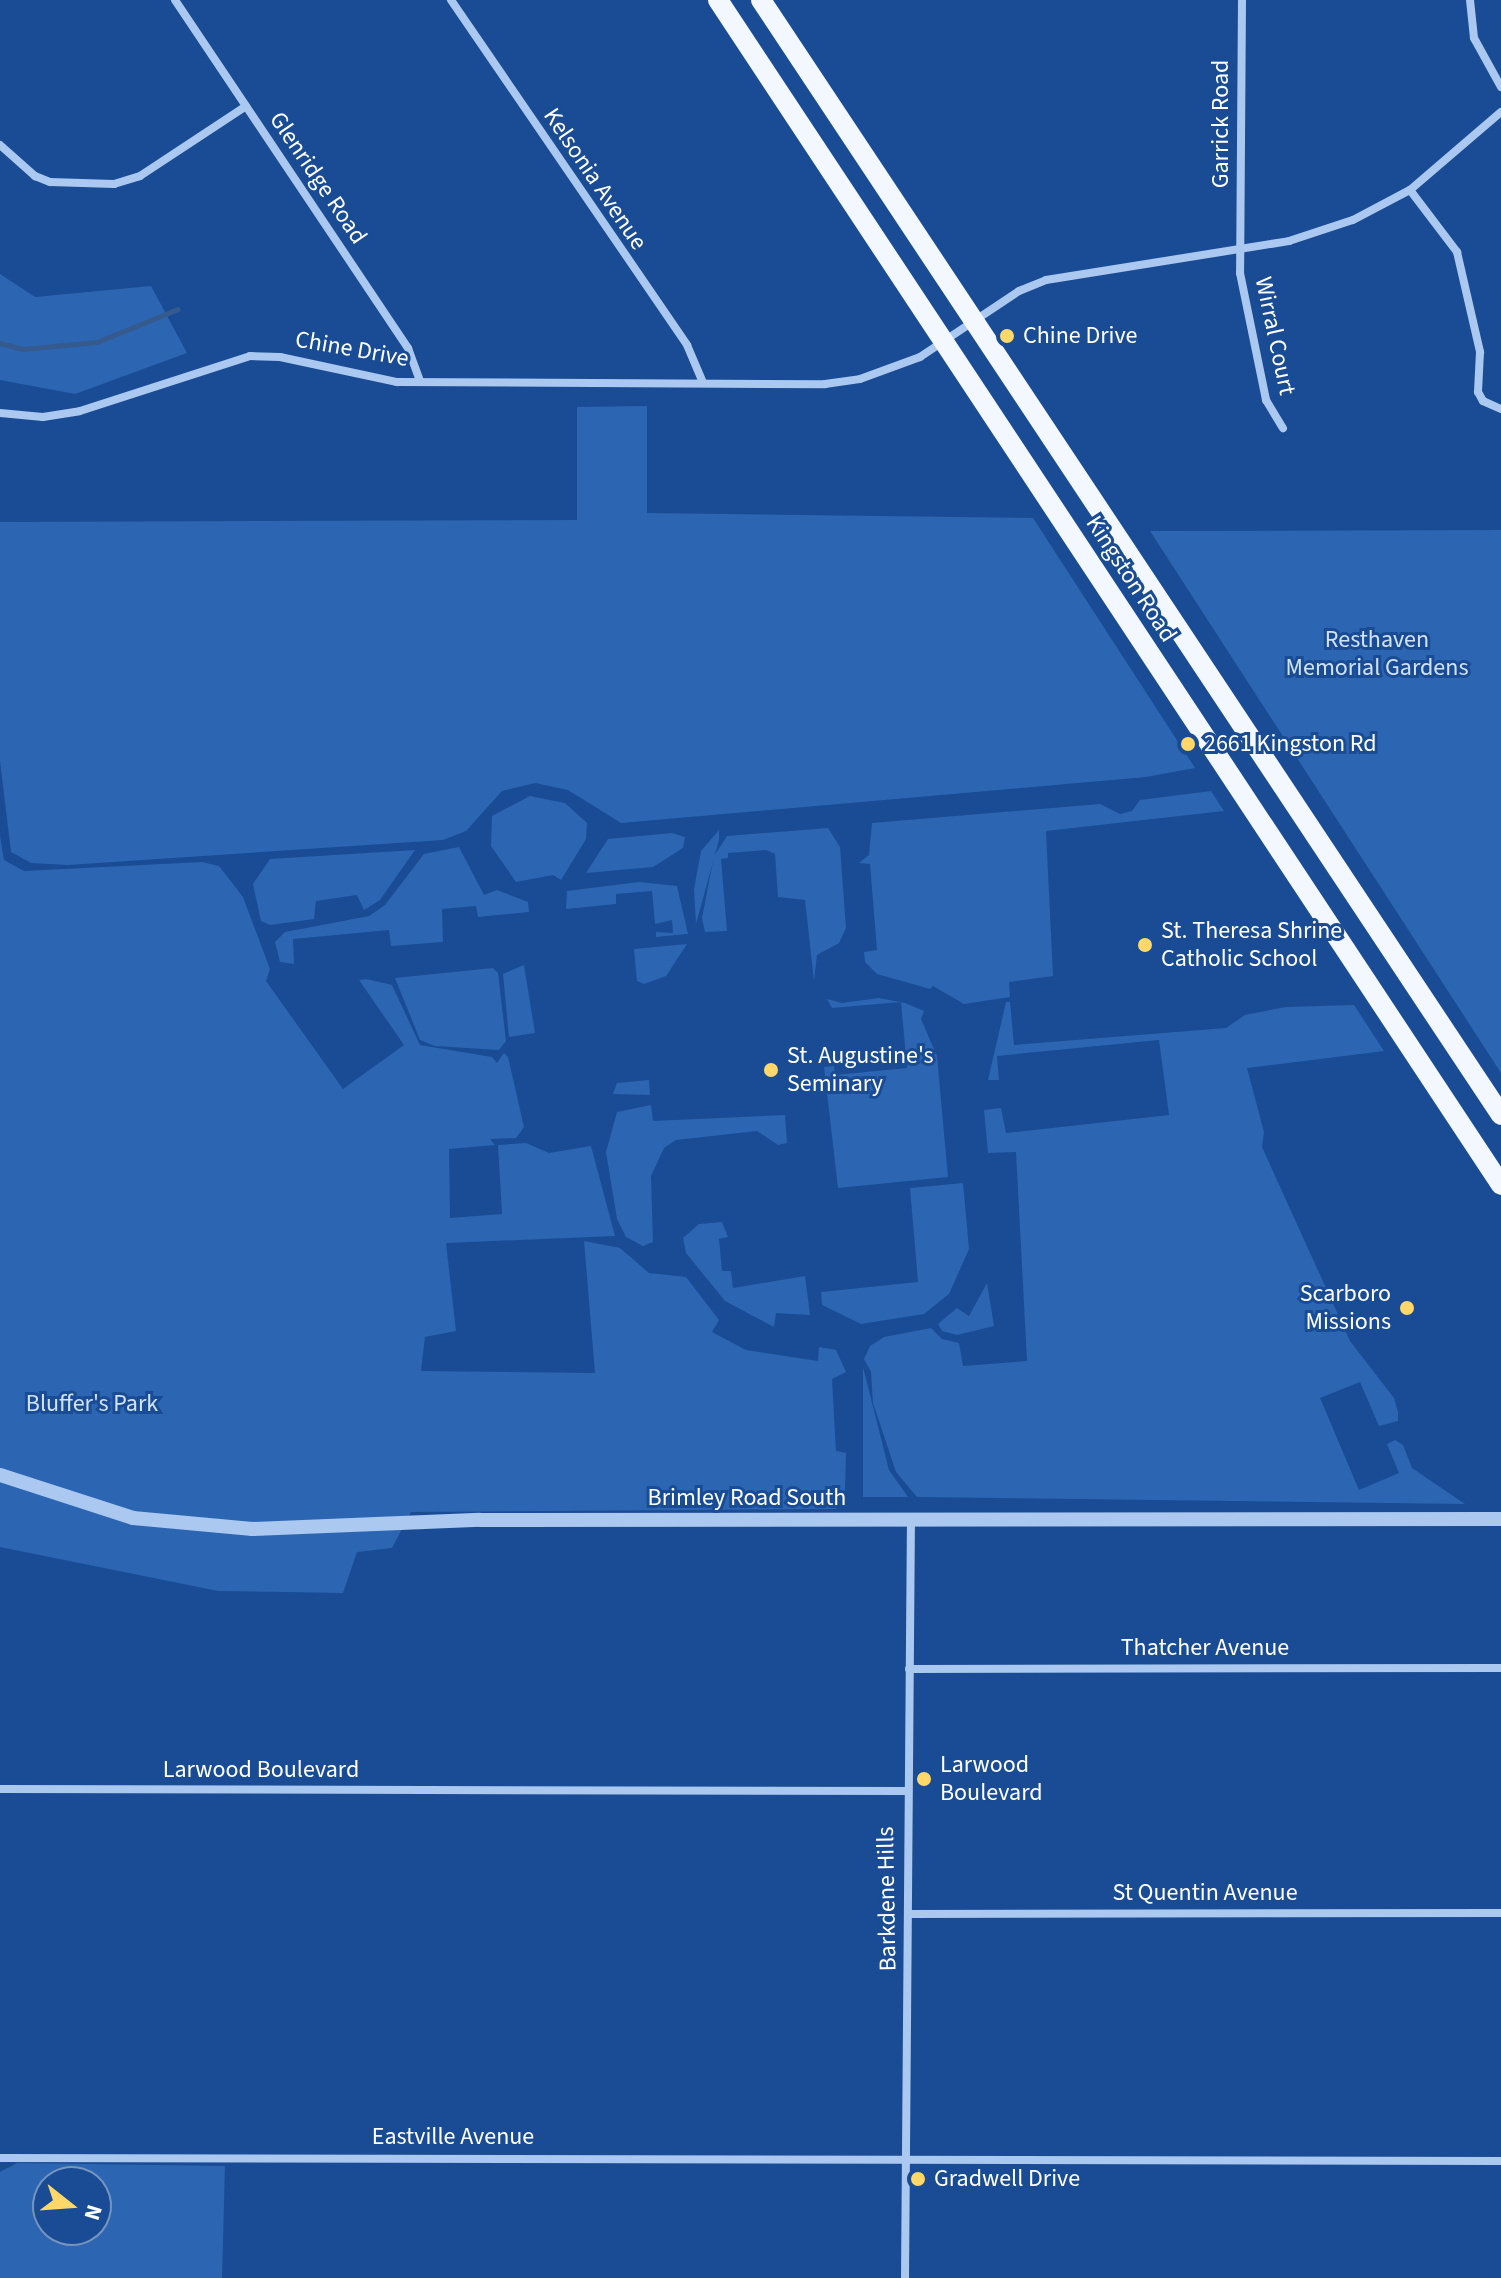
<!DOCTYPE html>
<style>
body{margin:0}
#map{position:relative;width:1501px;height:2278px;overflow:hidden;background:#194c94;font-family:"Source Sans 3",sans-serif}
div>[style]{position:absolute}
.green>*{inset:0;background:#2c65b2}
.stream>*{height:5px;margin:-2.5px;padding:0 2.5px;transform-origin:2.5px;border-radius:2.5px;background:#355a8e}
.minor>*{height:8px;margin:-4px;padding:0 4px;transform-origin:4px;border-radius:4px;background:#aac8f0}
.tertiary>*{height:14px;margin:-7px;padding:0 7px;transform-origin:7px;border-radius:7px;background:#aac8f0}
.primary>*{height:20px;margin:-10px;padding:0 10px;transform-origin:10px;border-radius:10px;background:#f3f7ff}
.dots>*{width:22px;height:22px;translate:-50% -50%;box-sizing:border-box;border:4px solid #194c94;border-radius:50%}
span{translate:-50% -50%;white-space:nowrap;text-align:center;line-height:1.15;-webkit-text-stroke:6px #194c94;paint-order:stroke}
.street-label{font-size:24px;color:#fff}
.poi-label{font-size:24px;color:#fff}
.left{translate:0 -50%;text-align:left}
.right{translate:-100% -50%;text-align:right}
.park-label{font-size:24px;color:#d1e3fb}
.north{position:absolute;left:32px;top:2166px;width:80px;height:80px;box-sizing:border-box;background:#194c94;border:2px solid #7594bf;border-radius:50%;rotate:107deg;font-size:22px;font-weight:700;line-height:32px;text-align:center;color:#fff}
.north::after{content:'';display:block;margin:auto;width:28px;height:36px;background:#ffd869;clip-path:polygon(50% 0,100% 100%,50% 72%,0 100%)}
</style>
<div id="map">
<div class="green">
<i style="clip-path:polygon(0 274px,35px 297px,151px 286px,187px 353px,75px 394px,0 380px)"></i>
<i style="clip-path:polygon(647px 406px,647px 513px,1033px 518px,1195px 768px,1146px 777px,621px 823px,568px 790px,535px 783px,502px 791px,466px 831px,443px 840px,68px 865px,31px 863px,11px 852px,0 761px,0 522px,577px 520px,577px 407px)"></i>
<i style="clip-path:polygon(1501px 530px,1501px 1073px,1150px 531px)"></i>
<i style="clip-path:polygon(1211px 791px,1224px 811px,1046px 831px,1053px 976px,1009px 982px,1010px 997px,964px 1004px,933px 986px,930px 989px,877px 974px,865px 962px,864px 952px,877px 950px,870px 864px,859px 863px,869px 855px,872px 823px,1100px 804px,1120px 814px,1132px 811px,1140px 800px)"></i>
<i style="clip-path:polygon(530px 796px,565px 803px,587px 823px,586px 839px,561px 880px,553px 875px,516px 882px,491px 846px,492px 816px)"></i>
<i style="clip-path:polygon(828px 828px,840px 847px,846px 928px,839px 943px,817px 955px,814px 981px,805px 900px,778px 897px,775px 854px,766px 850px,728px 853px,728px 858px,721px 859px,727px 931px,705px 932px,702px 918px,714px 856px,727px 836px)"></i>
<i style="clip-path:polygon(719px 830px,719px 840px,696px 924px,694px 889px,701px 851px)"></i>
<i style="clip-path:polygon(672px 833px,685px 837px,683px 848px,653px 867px,586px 873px,608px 839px)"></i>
<i style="clip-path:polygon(0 836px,4px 860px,24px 871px,202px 862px,219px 866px,243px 897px,270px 969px,266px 981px,343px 1089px,404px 1045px,359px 980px,366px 979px,392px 985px,420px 1045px,492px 1057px,497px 1063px,504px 1053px,508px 1057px,524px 1127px,516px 1138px,490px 1139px,495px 1145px,449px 1149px,450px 1218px,502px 1214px,498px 1145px,526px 1143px,549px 1153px,591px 1146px,615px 1236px,446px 1243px,456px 1331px,425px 1337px,421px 1371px,595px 1373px,584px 1241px,620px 1248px,649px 1273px,686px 1277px,719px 1320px,712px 1332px,746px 1350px,818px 1361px,819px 1347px,836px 1350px,846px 1372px,832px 1379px,836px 1451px,846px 1453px,845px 1490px,836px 1509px,411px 1512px,392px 1548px,357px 1552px,343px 1593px,218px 1591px,0 1547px)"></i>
<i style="clip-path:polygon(459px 847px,484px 895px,497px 890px,528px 902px,529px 912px,478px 917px,476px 906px,442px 909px,443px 942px,391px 946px,389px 930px,293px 939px,294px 964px,280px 962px,275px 942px,285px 932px,369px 916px,385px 905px,424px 854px)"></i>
<i style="clip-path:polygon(415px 850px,380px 900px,364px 910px,357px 895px,316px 901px,314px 919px,270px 925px,261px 921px,253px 884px,270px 859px)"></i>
<i style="clip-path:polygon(639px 882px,677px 886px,688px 934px,656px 937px,656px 932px,673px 933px,672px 920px,655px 924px,652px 891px,616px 894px,616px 904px,566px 909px,567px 891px)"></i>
<i style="clip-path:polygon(687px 944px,666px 976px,644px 984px,637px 981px,634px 949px)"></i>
<i style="clip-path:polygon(524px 965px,535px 1033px,509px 1037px,503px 974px)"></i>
<i style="clip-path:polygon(493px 968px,498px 973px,506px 1041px,499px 1050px,435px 1046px,420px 1040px,395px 978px)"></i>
<i style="clip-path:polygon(879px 998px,905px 1003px,924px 1011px,921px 1019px,937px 1056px,948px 1177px,838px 1188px,824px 1067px,834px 1066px,835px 1075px,907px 1068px,901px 1002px,832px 1008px,827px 999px,842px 1003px)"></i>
<i style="clip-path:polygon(1006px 1002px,1010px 1002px,1014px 1045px,1226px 1028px,1245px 1015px,1286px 1007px,1354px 1005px,1384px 1051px,1247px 1068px,1264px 1132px,1262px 1147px,1350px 1341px,1394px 1398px,1398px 1412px,1398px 1421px,1379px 1426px,1360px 1382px,1320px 1398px,1359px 1490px,1399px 1473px,1387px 1444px,1395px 1440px,1403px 1445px,1412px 1468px,1465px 1504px,917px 1497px,896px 1472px,873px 1403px,871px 1372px,864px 1359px,870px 1346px,884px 1337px,931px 1328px,942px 1339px,959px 1343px,963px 1366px,1027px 1361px,1016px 1152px,988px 1153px,984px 1110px,1001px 1108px,1006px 1133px,1169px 1115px,1159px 1040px,997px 1056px,999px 1080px,988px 1080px)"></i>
<i style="clip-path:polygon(649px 1080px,650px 1095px,613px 1094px,617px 1083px)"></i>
<i style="clip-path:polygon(651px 1105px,653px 1121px,785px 1115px,787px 1143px,778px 1145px,757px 1131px,676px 1140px,664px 1148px,651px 1176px,653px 1242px,643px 1246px,626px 1237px,617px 1219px,606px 1152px,617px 1112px)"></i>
<i style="clip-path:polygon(963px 1183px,969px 1249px,949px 1294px,924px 1314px,861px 1324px,822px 1305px,821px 1292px,918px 1282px,910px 1188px)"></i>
<i style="clip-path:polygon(722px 1222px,728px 1237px,719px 1239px,722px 1271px,731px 1271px,733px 1288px,805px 1276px,810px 1315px,776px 1313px,774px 1327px,725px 1301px,686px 1253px,683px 1238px,699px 1224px)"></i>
<i style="clip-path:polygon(987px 1283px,994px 1326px,957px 1335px,942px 1331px,938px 1324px,957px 1308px,969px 1316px)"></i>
<i style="clip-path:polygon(863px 1367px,889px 1470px,908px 1497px,863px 1497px)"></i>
<i style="clip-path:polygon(evenodd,17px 2163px,225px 2166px,222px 2278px,0 2278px,0 2172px,17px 2163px,48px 2182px,96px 2182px,96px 2230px,48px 2230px,48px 2182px)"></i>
</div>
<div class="stream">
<i style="left:0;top:343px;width:24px;rotate:15deg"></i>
<i style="left:23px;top:349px;width:74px;rotate:-5.4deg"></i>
<i style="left:97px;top:342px;width:87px;rotate:-22.2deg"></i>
</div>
<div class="minor">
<i style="left:175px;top:0;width:419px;rotate:56.2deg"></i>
<i style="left:408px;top:348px;width:35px;rotate:70deg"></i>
<i style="left:451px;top:0;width:418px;rotate:55.6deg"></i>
<i style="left:687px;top:345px;width:39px;rotate:67deg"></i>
<i style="left:1242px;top:0;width:273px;rotate:90.4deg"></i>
<i style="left:1240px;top:273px;width:130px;rotate:78.4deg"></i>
<i style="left:1266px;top:400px;width:33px;rotate:59deg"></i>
<i style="left:1470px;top:0;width:38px;rotate:84deg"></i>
<i style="left:1474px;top:38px;width:56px;rotate:61.1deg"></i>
<i style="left:0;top:145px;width:47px;rotate:41.5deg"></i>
<i style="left:35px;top:176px;width:16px;rotate:22deg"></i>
<i style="left:50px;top:182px;width:64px;rotate:1.8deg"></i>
<i style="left:114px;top:184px;width:27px;rotate:-17deg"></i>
<i style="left:140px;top:176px;width:127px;rotate:-33.4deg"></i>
<i style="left:1410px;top:190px;width:78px;rotate:52.8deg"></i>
<i style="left:1457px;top:252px;width:103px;rotate:77deg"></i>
<i style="left:1480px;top:352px;width:40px;rotate:92.9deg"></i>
<i style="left:1478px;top:392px;width:10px;rotate:61deg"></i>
<i style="left:1483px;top:401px;width:20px;rotate:24deg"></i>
<i style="left:0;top:413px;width:43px;rotate:5.3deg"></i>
<i style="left:43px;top:417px;width:37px;rotate:-9deg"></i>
<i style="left:80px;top:411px;width:179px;rotate:-17.9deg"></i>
<i style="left:250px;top:356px;width:30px;rotate:2deg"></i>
<i style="left:280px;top:357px;width:120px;rotate:12.1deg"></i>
<i style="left:397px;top:382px;width:428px;rotate:0.3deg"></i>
<i style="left:825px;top:384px;width:35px;rotate:-8deg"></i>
<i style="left:860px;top:379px;width:64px;rotate:-20.1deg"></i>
<i style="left:920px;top:357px;width:119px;rotate:-33.7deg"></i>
<i style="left:1019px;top:291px;width:29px;rotate:-22deg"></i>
<i style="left:1046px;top:280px;width:246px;rotate:-9.1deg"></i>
<i style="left:1289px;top:241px;width:67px;rotate:-18.2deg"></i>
<i style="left:1353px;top:220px;width:64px;rotate:-27.8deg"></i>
<i style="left:1410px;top:190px;width:120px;rotate:-40.6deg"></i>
<i style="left:909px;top:1669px;width:592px;rotate:-0.1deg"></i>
<i style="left:0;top:1789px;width:906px;rotate:0.13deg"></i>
<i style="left:908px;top:1914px;width:593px;rotate:-0.1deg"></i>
<i style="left:0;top:2158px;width:1501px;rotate:0.11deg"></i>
<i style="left:905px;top:2278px;width:758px;rotate:-89.55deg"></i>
</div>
<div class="tertiary">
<i style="left:0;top:1475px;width:140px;rotate:17.9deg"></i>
<i style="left:133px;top:1518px;width:120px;rotate:5.3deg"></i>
<i style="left:252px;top:1529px;width:228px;rotate:-2.3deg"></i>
<i style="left:480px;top:1520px;width:1021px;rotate:-0.06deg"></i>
</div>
<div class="primary">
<i style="left:718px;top:0;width:1420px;rotate:56.54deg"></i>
<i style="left:761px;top:0;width:1338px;rotate:56.43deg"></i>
</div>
<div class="dots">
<i style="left:1007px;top:336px;background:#ffd869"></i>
<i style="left:1188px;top:744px;background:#ffd869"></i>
<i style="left:1145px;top:945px;background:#ffd869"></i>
<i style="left:771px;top:1070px;background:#ffd869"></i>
<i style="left:1407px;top:1308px;background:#ffd869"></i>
<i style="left:924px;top:1779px;background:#ffd869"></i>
<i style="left:918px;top:2179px;background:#ffd869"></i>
</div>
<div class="street-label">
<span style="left:1221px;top:124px;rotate:-90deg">Garrick Road</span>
<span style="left:318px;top:178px;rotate:56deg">Glenridge Road</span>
<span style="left:595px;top:179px;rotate:56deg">Kelsonia Avenue</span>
<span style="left:1275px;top:336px;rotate:78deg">Wirral Court</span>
<span style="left:352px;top:349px;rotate:10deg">Chine Drive</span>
<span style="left:1131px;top:579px;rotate:57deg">Kingston Road</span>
<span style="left:747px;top:1498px">Brimley Road South</span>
<span style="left:1205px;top:1648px">Thatcher Avenue</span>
<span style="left:261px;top:1770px">Larwood Boulevard</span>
<span style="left:1205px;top:1893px">St Quentin Avenue</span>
<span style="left:887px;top:1899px;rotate:-91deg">Barkdene Hills</span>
<span style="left:453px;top:2137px">Eastville Avenue</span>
</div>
<div class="poi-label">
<span class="left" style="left:1023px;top:336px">Chine Drive</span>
<span class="left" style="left:1204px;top:744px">2661 Kingston Rd</span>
<span class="left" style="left:1161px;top:945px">St. Theresa Shrine<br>Catholic School</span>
<span class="left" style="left:787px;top:1070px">St. Augustine's<br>Seminary</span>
<span class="right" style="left:1391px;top:1308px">Scarboro<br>Missions</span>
<span class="left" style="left:940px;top:1779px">Larwood<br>Boulevard</span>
<span class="left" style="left:934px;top:2179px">Gradwell Drive</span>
</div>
<div class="park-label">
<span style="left:1377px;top:654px">Resthaven<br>Memorial Gardens</span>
<span style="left:92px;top:1404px">Bluffer's Park</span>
</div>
<div class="north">N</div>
</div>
